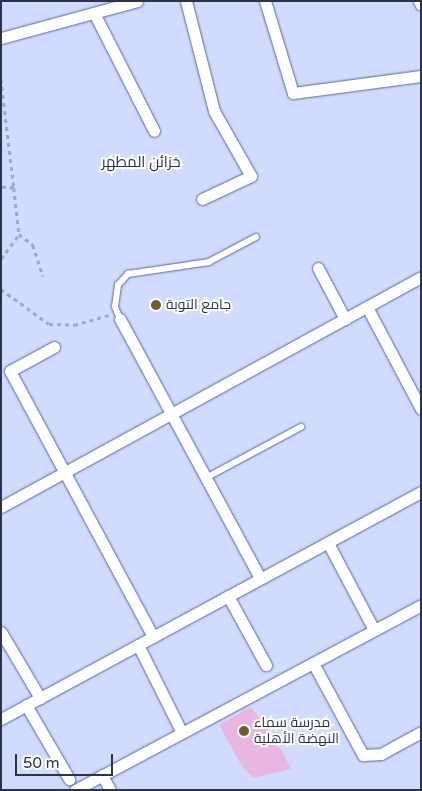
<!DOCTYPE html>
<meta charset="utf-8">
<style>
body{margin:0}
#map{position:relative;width:422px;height:791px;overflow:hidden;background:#d0dbfe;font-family:"Varela Round",Cairo,sans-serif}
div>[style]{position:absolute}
.building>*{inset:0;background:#e8b6e1}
.path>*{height:2.5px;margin-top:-1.25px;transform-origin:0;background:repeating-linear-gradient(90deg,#9ea8c7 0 4px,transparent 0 8px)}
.roads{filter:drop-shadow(0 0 1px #59689b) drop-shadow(0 0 1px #59689b)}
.service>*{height:5.5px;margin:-2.75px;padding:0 2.75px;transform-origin:2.75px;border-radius:2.75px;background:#fff}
.minor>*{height:11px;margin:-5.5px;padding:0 5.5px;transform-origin:5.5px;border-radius:5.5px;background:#fff}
.dots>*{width:14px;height:14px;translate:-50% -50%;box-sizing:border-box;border:2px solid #fdfdfd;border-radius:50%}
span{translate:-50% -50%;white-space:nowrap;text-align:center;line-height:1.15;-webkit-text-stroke:4px #fdfdfd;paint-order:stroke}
.poi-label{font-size:14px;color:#2c3349}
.left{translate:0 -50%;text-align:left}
.neighbourhood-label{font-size:15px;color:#2c3349}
.frame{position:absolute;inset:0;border:2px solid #2c3349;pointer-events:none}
.scale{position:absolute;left:15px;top:754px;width:98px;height:22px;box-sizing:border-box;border:2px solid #2c3349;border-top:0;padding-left:6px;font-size:15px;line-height:18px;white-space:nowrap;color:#2c3349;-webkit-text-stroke:4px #fdfdfd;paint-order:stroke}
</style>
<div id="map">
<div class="building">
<i style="clip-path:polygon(251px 707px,283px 753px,291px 769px,254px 778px,243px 768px,219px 725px)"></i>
</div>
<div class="path">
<i style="left:1px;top:79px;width:110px;rotate:83.2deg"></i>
<i style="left:14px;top:188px;width:13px;rotate:-176deg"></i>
<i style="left:14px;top:188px;width:46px;rotate:83.8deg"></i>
<i style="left:19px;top:234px;width:18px;rotate:38deg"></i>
<i style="left:33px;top:245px;width:33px;rotate:72deg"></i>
<i style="left:1px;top:259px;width:31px;rotate:-54deg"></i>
<i style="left:1px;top:289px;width:59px;rotate:36.1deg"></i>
<i style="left:49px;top:324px;width:25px;rotate:2deg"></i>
<i style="left:74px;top:325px;width:36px;rotate:-16deg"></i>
</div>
<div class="roads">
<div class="service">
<i style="left:120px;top:319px;width:13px;rotate:-113deg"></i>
<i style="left:115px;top:307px;width:22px;rotate:-82deg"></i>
<i style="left:118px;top:285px;width:15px;rotate:-48deg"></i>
<i style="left:128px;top:274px;width:82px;rotate:-8.4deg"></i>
<i style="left:209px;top:262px;width:53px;rotate:-28deg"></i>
<i style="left:206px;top:478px;width:108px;rotate:-28.2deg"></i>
</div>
<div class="minor">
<i style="left:186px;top:1px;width:114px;rotate:75.7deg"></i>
<i style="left:214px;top:111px;width:75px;rotate:60.4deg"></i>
<i style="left:251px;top:176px;width:54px;rotate:154.9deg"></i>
<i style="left:265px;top:1px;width:96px;rotate:73.1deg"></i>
<i style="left:293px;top:93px;width:129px;rotate:-7.6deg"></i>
<i style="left:419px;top:1px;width:4px;rotate:63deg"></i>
<i style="left:95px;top:15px;width:130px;rotate:63deg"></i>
<i style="left:1px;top:38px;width:141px;rotate:-15.2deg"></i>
<i style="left:318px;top:268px;width:58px;rotate:62.1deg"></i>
<i style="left:367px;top:307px;width:115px;rotate:62.1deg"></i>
<i style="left:120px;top:319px;width:294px;rotate:61.6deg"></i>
<i style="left:54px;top:347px;width:50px;rotate:151.4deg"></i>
<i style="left:10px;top:371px;width:302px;rotate:61.7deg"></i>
<i style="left:1px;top:507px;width:479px;rotate:-28.7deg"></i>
<i style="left:328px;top:543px;width:98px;rotate:62.1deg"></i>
<i style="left:228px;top:596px;width:79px;rotate:61.2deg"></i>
<i style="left:1px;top:632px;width:77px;rotate:59.4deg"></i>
<i style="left:138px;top:645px;width:98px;rotate:63.4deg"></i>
<i style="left:313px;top:663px;width:105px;rotate:61.5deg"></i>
<i style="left:363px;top:755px;width:18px;rotate:-3deg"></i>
<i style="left:381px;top:754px;width:46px;rotate:-28.8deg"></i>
<i style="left:26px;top:705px;width:86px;rotate:59.8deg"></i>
<i style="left:1px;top:719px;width:477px;rotate:-28.4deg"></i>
<i style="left:102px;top:775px;width:17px;rotate:62deg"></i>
<i style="left:75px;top:790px;width:392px;rotate:-28.1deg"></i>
</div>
</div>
<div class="dots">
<i style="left:156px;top:305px;background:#6e5d2b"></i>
<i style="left:244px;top:731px;background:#6e5d2b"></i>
</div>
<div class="poi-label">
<span class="left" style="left:166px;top:305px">جامع التوبة</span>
<span class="left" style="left:254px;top:731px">مدرسة سماء<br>النهضة الأهلية</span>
</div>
<div class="neighbourhood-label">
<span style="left:141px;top:163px">خزائن المطهر</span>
</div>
<div class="frame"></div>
<div class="scale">50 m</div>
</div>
